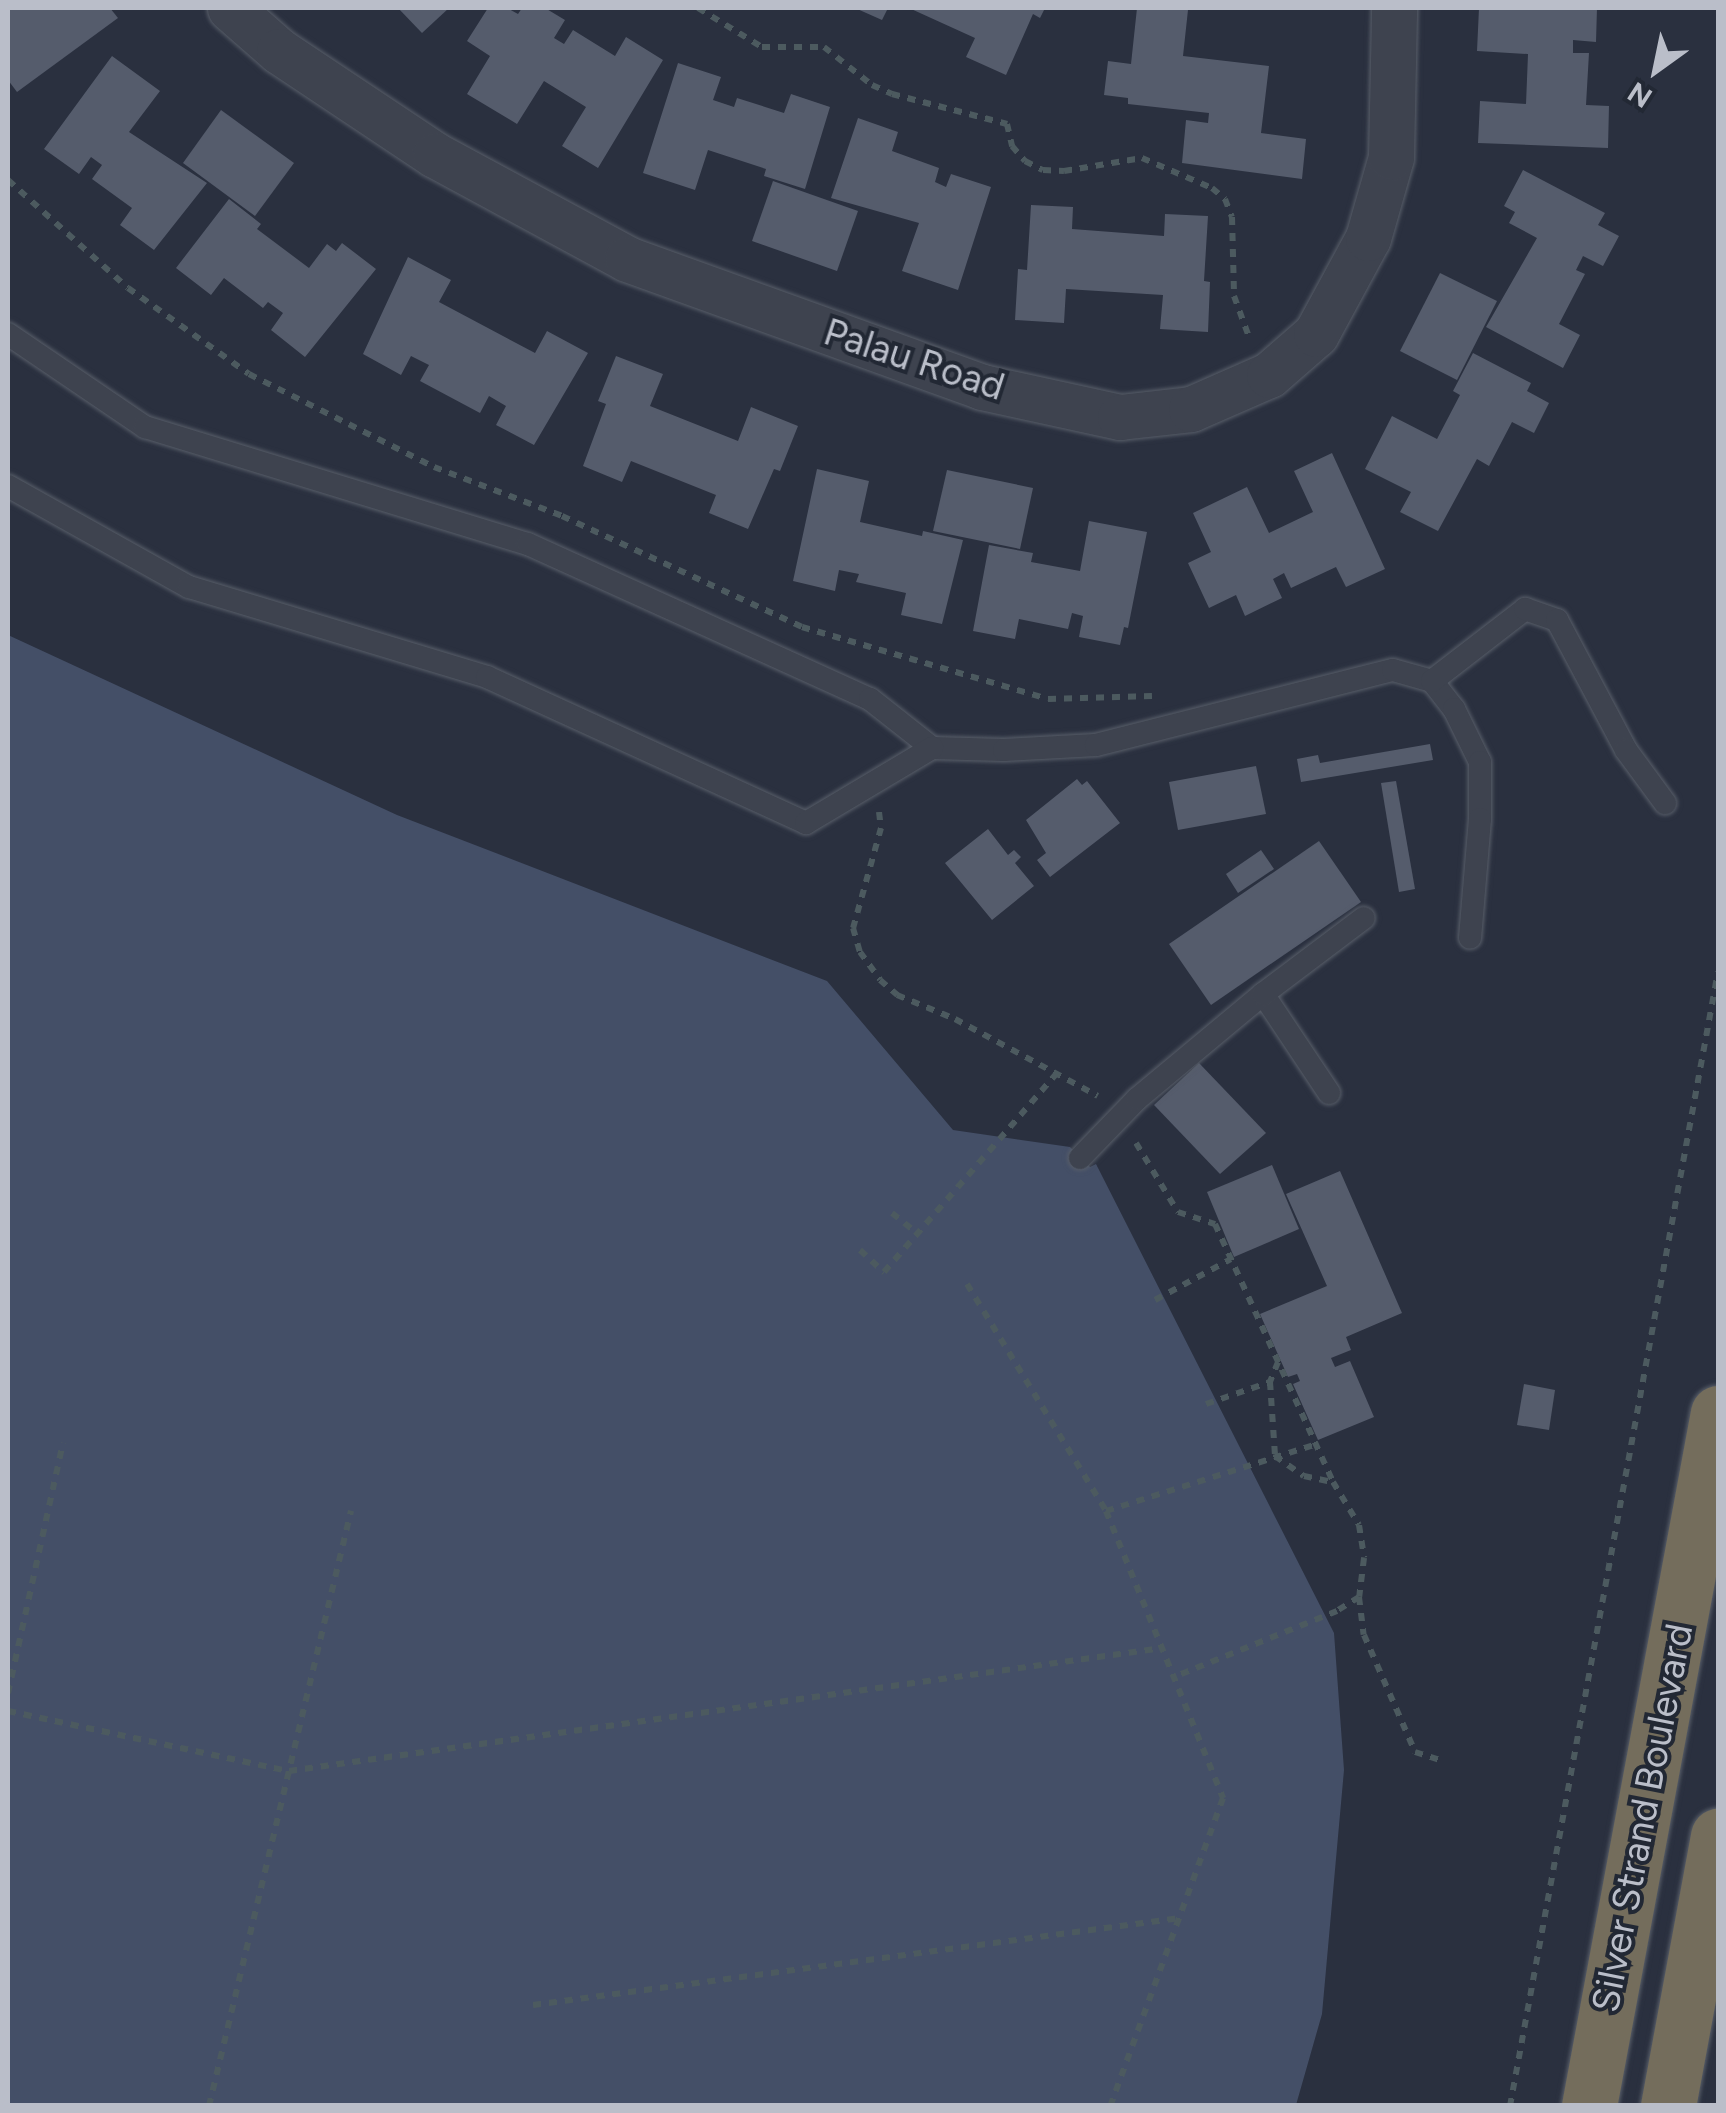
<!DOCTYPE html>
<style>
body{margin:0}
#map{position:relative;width:1726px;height:2113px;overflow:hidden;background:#2a303f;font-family:Figtree,sans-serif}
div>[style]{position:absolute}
.water>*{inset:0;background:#444f67}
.building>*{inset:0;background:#555c6c}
.path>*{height:6px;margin-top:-3px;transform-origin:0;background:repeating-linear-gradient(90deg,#4c5a5f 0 8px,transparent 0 16px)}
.roads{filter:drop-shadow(0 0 2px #585e69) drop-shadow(0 0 2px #585e69)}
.lane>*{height:22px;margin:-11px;padding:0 11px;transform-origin:11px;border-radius:11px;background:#3e434f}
.street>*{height:45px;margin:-22.5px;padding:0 22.5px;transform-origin:22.5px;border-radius:22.5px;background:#3e434f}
.highway>*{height:55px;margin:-27.5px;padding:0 27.5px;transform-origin:27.5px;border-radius:27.5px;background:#746d5c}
span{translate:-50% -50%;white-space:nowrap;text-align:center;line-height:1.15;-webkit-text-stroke:8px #222834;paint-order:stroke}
.street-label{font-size:38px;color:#babec9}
.frame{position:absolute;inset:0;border:10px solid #babec9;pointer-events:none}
.north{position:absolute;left:1606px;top:20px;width:100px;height:100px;-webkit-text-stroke:8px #222834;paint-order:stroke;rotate:213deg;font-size:28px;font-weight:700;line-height:40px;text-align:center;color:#babec9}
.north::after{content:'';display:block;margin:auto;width:35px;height:45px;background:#babec9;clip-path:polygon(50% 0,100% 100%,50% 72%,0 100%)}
</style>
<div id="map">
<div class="water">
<i style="clip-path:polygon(8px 635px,397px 815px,827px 981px,953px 1130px,1070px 1147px,1090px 1167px,1096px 1164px,1334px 1633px,1344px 1770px,1322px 2014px,1296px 2105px,8px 2106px)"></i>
</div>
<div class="building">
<i style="clip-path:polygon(8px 8px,110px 8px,118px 18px,17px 92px,8px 80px)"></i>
<i style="clip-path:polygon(398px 8px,449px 8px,422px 33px)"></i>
<i style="clip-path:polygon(488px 8px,507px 8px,518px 14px,522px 8px,545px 8px,565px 20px,554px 38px,564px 44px,573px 30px,615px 56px,626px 37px,663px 60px,598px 168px,562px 146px,586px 107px,544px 81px,517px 124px,467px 94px,490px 56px,467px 41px)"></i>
<i style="clip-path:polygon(855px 8px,888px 8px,882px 20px)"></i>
<i style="clip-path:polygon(909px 8px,1045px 8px,1040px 18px,1033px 14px,1006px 75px,966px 57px,975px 38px)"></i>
<i style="clip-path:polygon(1137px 8px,1188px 10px,1183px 56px,1269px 66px,1261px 133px,1306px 139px,1302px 179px,1182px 163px,1186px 120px,1208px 123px,1209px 113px,1128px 104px,1128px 98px,1104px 95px,1108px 61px,1131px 64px)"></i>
<i style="clip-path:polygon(1479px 8px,1597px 8px,1596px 42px,1573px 40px,1573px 53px,1589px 53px,1586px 105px,1609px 106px,1608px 148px,1478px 143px,1480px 101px,1526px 104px,1528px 54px,1477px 51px)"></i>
<i style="clip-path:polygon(112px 56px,160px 91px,129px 132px,207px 183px,154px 250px,120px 225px,132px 208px,92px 179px,102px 165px,91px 157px,79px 174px,44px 149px)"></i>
<i style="clip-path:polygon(678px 63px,721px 77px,713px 100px,734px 107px,737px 98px,784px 113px,791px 94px,830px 107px,805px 189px,764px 176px,766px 169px,708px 150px,695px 190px,643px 173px)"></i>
<i style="clip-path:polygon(221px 110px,294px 163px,255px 216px,183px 163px)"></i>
<i style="clip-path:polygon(858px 118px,898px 132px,892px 151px,939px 168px,935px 182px,946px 187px,951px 174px,991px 187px,958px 290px,902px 271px,919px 223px,831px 198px)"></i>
<i style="clip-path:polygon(1523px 170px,1605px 213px,1598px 225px,1619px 236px,1603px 266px,1583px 256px,1576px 270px,1585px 274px,1559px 324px,1580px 335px,1563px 368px,1486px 327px,1537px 238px,1509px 223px,1515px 212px,1504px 206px)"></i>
<i style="clip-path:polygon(773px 181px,858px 211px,837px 271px,752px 241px)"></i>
<i style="clip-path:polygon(229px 199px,261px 224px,257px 229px,309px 268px,327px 244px,336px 251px,342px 243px,376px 269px,305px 357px,271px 330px,283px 313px,268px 302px,263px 308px,224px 278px,211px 295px,176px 268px)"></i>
<i style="clip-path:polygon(1031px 205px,1073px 207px,1072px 229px,1164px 236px,1165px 214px,1208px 216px,1204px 281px,1210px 282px,1208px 332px,1160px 329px,1163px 295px,1066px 289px,1064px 323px,1015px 320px,1018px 269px,1027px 270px)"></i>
<i style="clip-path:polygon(408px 257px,451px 280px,439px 302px,535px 353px,547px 331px,588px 353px,534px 445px,496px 425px,506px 406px,489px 396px,480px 413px,420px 381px,429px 365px,411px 356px,401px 375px,363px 354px)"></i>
<i style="clip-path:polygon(1440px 273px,1497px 301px,1457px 380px,1400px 351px)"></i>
<i style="clip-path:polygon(1473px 353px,1531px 383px,1527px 391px,1549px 403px,1534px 433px,1512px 422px,1489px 466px,1477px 459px,1438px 531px,1400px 512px,1411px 492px,1365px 469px,1392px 416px,1437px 439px,1460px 395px,1453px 391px)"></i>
<i style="clip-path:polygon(616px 356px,663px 374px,650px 406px,738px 441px,751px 407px,798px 426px,780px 471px,774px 469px,748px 529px,709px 513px,716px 495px,631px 461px,622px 482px,583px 466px,606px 404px,598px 401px)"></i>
<i style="clip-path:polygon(1332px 453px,1385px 569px,1346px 587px,1336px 567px,1291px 588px,1284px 573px,1273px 579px,1282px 598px,1245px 616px,1236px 595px,1209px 608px,1188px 563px,1211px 552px,1193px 513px,1247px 487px,1269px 533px,1313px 512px,1294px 471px)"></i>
<i style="clip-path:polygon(817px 469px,869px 481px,860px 522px,922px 536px,923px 531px,963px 540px,942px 624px,901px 615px,906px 593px,856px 582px,859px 574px,839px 570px,835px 591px,793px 581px)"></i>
<i style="clip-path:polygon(947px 470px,1033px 488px,1020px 549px,933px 531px)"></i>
<i style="clip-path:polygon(1089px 521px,1147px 532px,1128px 628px,1124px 627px,1120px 645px,1079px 637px,1083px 616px,1072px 613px,1068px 629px,1019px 619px,1015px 639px,973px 631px,989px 545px,1033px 553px,1031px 562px,1080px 571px)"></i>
<i style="clip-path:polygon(1430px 744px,1433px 760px,1301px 782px,1297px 759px,1318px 755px,1320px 763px)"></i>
<i style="clip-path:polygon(1256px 766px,1266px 814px,1178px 830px,1169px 782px)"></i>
<i style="clip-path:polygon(1077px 779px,1082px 785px,1087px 781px,1120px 823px,1050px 877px,1037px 860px,1046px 853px,1026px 820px)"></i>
<i style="clip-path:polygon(1396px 781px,1415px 889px,1399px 892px,1381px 783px)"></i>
<i style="clip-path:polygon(988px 829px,1008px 855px,1014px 850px,1021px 857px,1015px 863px,1034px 886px,992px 920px,945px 863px)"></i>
<i style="clip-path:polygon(1319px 841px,1361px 902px,1211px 1005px,1169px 944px)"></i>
<i style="clip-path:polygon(1261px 850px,1274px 869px,1238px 893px,1226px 874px)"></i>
<i style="clip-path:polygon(1199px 1063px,1266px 1133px,1220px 1174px,1154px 1105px)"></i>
<i style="clip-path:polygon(1272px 1165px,1299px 1229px,1234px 1257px,1207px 1192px)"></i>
<i style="clip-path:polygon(1340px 1171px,1402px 1313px,1346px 1337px,1351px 1350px,1331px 1358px,1335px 1367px,1350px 1361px,1374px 1417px,1318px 1440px,1293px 1384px,1300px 1381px,1297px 1374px,1288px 1377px,1260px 1314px,1327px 1286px,1286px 1194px)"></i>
<i style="clip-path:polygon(1524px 1384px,1555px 1390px,1549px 1430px,1517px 1425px)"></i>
</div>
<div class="path">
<i style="left:698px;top:8px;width:75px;rotate:31.4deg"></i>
<i style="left:762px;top:47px;width:62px"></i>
<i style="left:824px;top:47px;width:61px;rotate:38.4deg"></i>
<i style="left:872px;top:85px;width:22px;rotate:24deg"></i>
<i style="left:892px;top:94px;width:119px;rotate:14.6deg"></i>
<i style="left:1007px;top:124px;width:23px;rotate:77deg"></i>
<i style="left:1012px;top:146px;width:20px;rotate:49deg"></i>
<i style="left:1025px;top:161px;width:20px;rotate:27deg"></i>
<i style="left:1043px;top:170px;width:21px;rotate:3deg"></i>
<i style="left:1064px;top:171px;width:79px;rotate:-9.5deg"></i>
<i style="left:1142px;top:158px;width:76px;rotate:23.2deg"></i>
<i style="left:1212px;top:188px;width:17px;rotate:40deg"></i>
<i style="left:1225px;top:199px;width:19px;rotate:69deg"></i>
<i style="left:1232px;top:217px;width:79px;rotate:88.5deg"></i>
<i style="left:1234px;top:296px;width:44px;rotate:69.9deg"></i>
<i style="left:8px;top:180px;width:161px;rotate:42deg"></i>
<i style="left:128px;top:288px;width:148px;rotate:35.4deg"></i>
<i style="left:249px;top:374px;width:207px;rotate:26.7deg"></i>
<i style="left:434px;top:467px;width:137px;rotate:20.9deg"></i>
<i style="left:562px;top:516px;width:264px;rotate:24.8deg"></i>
<i style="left:802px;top:627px;width:256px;rotate:16.3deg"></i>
<i style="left:1048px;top:699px;width:104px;rotate:-1.7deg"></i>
<i style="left:879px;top:812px;width:16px;rotate:83deg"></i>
<i style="left:881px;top:828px;width:104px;rotate:105.6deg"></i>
<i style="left:853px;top:928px;width:25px;rotate:74deg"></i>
<i style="left:860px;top:952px;width:34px;rotate:54deg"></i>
<i style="left:880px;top:980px;width:23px;rotate:41deg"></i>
<i style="left:897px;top:995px;width:63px;rotate:22.5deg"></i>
<i style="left:955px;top:1019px;width:162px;rotate:28.3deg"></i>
<i style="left:1136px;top:1143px;width:81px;rotate:58.7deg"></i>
<i style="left:1178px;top:1212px;width:39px;rotate:18deg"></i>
<i style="left:1215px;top:1224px;width:284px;rotate:65.4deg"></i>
<i style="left:1333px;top:1482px;width:50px;rotate:58.8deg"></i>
<i style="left:1359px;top:1525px;width:33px;rotate:81deg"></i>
<i style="left:1364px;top:1558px;width:39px;rotate:97deg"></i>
<i style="left:1359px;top:1597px;width:26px;rotate:148deg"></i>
<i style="left:1337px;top:1611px;width:176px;rotate:158deg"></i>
<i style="left:892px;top:1213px;width:32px;rotate:39deg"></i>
<i style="left:860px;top:1250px;width:33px;rotate:43deg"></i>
<i style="left:884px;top:1272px;width:262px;rotate:-49deg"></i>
<i style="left:967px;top:1284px;width:266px;rotate:58.5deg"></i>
<i style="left:1106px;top:1511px;width:310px;rotate:67.8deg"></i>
<i style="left:1223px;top:1798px;width:328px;rotate:110.1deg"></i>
<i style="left:1155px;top:1300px;width:86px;rotate:-28.3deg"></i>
<i style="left:1278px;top:1362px;width:22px;rotate:112deg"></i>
<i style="left:1270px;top:1382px;width:74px;rotate:86.1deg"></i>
<i style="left:1275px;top:1456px;width:35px;rotate:35deg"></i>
<i style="left:1304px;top:1476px;width:30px;rotate:12deg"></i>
<i style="left:1206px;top:1404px;width:68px;rotate:-19deg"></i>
<i style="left:1106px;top:1511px;width:221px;rotate:-17.6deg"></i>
<i style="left:1359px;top:1597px;width:38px;rotate:83deg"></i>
<i style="left:1364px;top:1635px;width:128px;rotate:66.4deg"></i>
<i style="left:1415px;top:1752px;width:25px;rotate:18deg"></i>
<i style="left:8px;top:1693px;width:256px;rotate:-77.6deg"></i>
<i style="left:8px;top:1711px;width:287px;rotate:12.1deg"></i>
<i style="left:289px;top:1771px;width:882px;rotate:-8.02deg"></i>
<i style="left:533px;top:2005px;width:653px;rotate:-7.66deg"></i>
<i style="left:209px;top:2106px;width:612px;rotate:-76.58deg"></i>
<i style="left:1510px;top:2106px;width:1153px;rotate:-79.61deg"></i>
</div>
<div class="roads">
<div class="lane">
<i style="left:8px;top:334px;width:166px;rotate:34.2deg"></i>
<i style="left:145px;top:427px;width:400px;rotate:17deg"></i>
<i style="left:528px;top:544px;width:375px;rotate:24.4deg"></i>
<i style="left:870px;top:699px;width:79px;rotate:38.3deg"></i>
<i style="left:932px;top:748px;width:72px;rotate:1.6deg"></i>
<i style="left:1004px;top:750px;width:92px;rotate:-3.1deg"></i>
<i style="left:1096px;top:745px;width:306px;rotate:-14.2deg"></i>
<i style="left:1393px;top:670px;width:41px;rotate:15.8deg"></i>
<i style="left:1432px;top:681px;width:36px;rotate:52deg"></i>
<i style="left:1454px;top:709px;width:59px;rotate:63.9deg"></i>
<i style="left:1480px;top:762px;width:57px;rotate:90deg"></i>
<i style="left:1480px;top:819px;width:119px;rotate:94.8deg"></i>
<i style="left:8px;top:486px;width:207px;rotate:29.2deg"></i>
<i style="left:189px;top:587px;width:311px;rotate:16.8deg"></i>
<i style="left:487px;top:677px;width:351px;rotate:24.6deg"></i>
<i style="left:806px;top:823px;width:147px;rotate:-30.8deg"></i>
<i style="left:1432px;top:681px;width:118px;rotate:-37.7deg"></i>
<i style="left:1525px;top:609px;width:34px;rotate:19deg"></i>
<i style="left:1557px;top:620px;width:147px;rotate:62deg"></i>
<i style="left:1626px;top:750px;width:66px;rotate:53.7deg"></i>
<i style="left:1263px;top:994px;width:119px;rotate:56.3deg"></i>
<i style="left:1080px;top:1158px;width:82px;rotate:-46deg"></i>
<i style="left:1137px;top:1099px;width:164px;rotate:-39.8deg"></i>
<i style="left:1263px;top:994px;width:126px;rotate:-37deg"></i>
</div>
<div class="street">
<i style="left:230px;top:8px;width:65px;rotate:41.3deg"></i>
<i style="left:279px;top:51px;width:187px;rotate:33.7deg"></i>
<i style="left:435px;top:155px;width:218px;rotate:28.4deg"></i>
<i style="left:627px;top:259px;width:377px;rotate:19.8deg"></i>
<i style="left:982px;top:387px;width:141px;rotate:12.3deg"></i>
<i style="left:1120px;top:417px;width:71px;rotate:-6.4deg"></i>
<i style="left:1191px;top:409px;width:85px;rotate:-23.6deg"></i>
<i style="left:1269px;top:375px;width:62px;rotate:-41.1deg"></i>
<i style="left:1316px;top:334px;width:109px;rotate:-61.6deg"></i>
<i style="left:1368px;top:238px;width:84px;rotate:-74.1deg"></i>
<i style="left:1391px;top:157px;width:149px;rotate:-88.8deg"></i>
</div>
<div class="highway">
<i style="left:1589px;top:2106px;width:705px;rotate:-79.46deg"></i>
<i style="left:1668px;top:2106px;width:275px;rotate:-79.5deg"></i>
</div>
</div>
<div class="street-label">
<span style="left:914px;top:360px;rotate:18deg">Palau Road</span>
<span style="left:1643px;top:1818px;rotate:-79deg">Silver Strand Boulevard</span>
</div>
<div class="frame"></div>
<div class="north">N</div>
</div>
